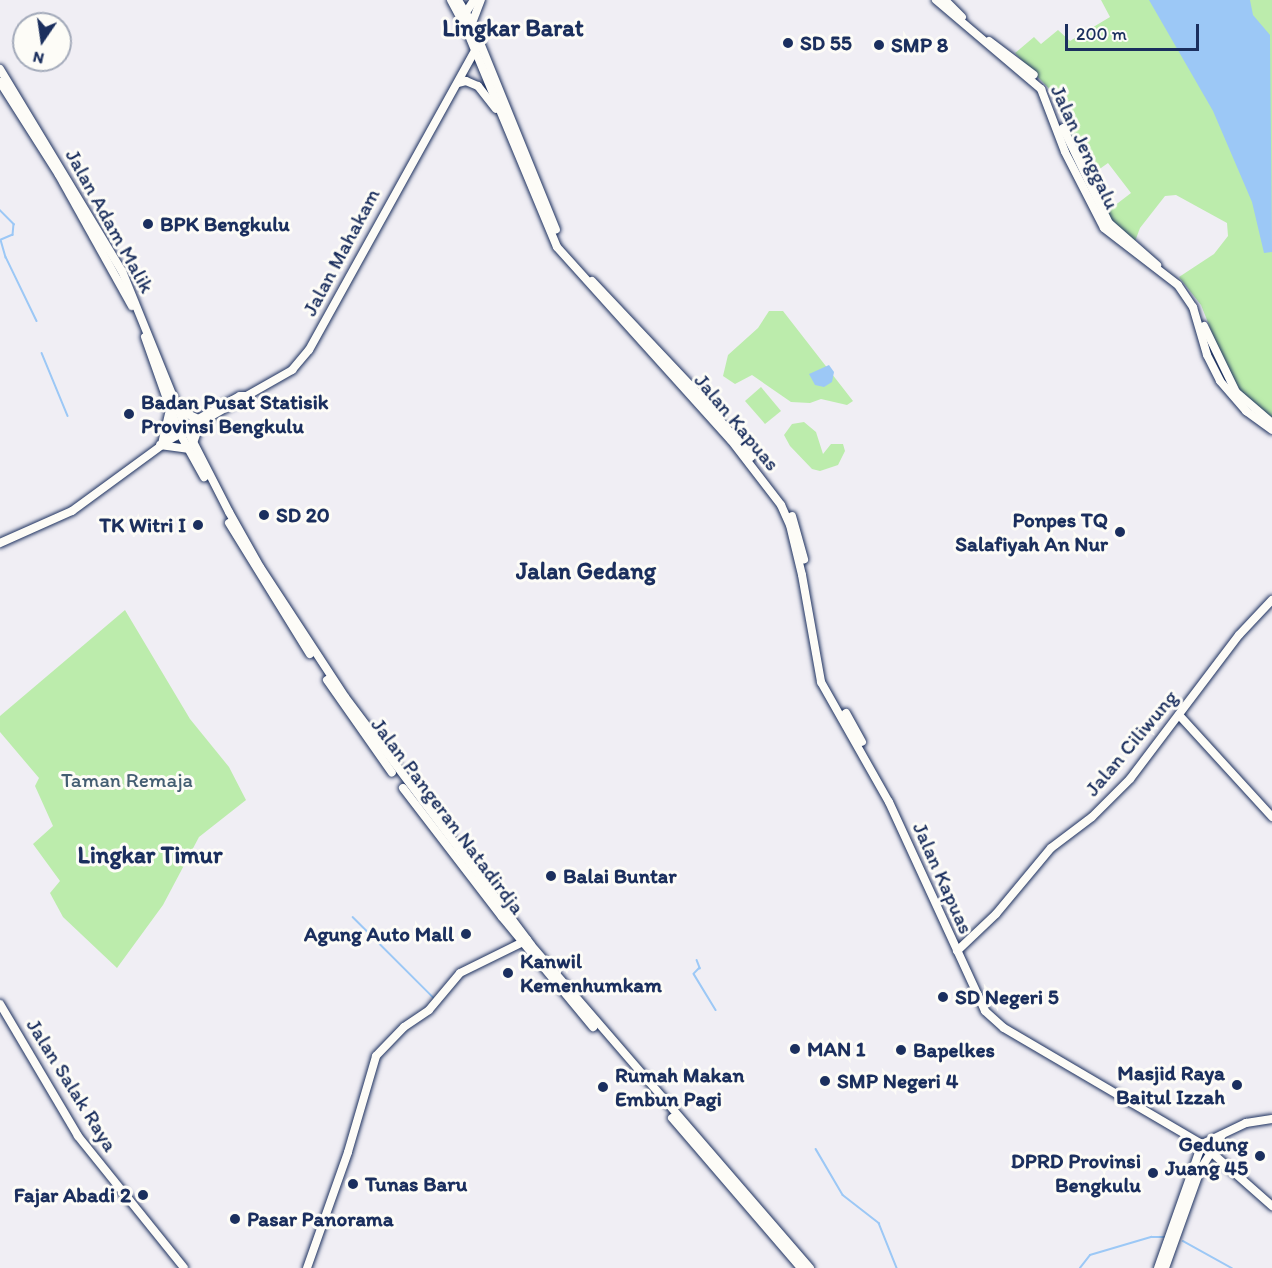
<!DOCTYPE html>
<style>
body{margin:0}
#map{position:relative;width:1272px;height:1268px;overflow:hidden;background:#f0eef4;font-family:Itim,sans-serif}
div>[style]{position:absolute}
.green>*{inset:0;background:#bcecac}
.water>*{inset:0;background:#9cc8f6}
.stream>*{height:1.5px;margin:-0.75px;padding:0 0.75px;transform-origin:0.75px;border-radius:0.75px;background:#9cc8f6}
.roads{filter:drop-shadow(0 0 2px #1b2f5e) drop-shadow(0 0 2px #1b2f5e)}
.secondary>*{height:8px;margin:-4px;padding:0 4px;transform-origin:4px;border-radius:4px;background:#fdfcf7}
.primary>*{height:8px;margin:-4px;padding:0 4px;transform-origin:4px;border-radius:4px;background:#fdfcf7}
.dots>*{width:16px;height:16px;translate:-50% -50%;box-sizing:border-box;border:3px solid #fdfcf7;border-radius:50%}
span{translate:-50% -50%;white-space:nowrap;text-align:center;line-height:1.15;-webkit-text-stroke:6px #fdfcf7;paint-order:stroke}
.poi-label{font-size:21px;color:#1b2f5e;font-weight:700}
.left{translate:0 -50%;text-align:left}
.right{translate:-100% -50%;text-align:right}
.street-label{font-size:21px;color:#1b2f5e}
.park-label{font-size:21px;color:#435e72}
.quarter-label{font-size:24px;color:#1b2f5e;font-weight:700}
.north{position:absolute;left:12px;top:12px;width:60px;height:60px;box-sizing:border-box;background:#fdfcf7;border:2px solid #a3aaba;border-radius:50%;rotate:193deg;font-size:16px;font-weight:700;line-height:24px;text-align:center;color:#1b2f5e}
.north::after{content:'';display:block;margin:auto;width:21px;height:27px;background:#1b2f5e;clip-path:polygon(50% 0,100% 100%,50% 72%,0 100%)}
.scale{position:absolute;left:1065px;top:24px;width:134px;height:27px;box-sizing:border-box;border:3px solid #1b2f5e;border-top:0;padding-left:8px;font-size:18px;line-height:21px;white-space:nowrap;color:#1b2f5e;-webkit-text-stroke:4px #fdfcf7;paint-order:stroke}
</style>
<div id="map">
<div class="green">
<i style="clip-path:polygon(1101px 0,1272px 0,1272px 421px,1245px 399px,1229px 375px,1201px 305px,1179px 277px,1214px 254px,1228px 236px,1227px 223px,1176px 195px,1165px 196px,1140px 228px,1134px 244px,1105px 213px,1131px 193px,1108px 163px,1087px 178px,1055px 95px,1015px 53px,1034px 37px,1041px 44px,1058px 30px,1070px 41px,1110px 17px)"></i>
<i style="clip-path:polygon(769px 311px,783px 311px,853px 401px,847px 405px,821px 399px,810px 403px,791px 402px,752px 375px,735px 384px,723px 376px,728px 355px,758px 328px)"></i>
<i style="clip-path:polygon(761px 387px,781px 411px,765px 424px,745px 401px)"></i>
<i style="clip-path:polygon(804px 422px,816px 432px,823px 454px,831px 444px,843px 444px,845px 451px,838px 465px,820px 471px,812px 469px,790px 446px,784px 435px,792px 424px)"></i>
<i style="clip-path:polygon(125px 610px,190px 719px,229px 767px,246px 800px,199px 837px,163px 905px,117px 968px,63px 917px,50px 893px,60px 881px,33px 844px,53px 826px,35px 786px,39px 778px,0 732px,0 716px)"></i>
</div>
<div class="water">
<i style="clip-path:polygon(1149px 0,1250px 0,1253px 15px,1270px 35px,1272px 252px,1264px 253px,1252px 202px,1213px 111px)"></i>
<i style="clip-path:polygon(829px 365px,834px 372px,832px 382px,824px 387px,815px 385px,809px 374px)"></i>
</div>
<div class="stream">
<i style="left:0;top:210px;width:20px;rotate:45deg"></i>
<i style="left:14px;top:224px;width:11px;rotate:95deg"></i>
<i style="left:13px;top:235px;width:13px;rotate:157deg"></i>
<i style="left:1px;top:240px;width:18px;rotate:74deg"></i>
<i style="left:6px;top:257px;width:71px;rotate:64.2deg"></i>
<i style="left:42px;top:353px;width:68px;rotate:67.6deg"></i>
<i style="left:353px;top:917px;width:115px;rotate:45deg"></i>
<i style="left:697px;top:960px;width:9px;rotate:69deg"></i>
<i style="left:700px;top:968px;width:8px;rotate:135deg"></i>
<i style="left:694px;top:974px;width:42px;rotate:58.6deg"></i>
<i style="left:816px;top:1149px;width:53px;rotate:59.6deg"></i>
<i style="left:843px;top:1195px;width:46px;rotate:37.9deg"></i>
<i style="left:879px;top:1223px;width:48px;rotate:68.2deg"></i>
<i style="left:1183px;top:1241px;width:56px;rotate:28.9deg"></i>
<i style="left:1080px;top:1268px;width:16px;rotate:-52deg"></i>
<i style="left:1090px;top:1255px;width:64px;rotate:-16.4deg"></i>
<i style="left:1151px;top:1237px;width:16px"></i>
</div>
<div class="roads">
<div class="secondary">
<i style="left:472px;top:23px;width:223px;rotate:67.9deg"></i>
<i style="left:465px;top:26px;width:239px;rotate:67.4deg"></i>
<i style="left:557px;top:247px;width:260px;rotate:48deg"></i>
<i style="left:731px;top:440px;width:82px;rotate:52.4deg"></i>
<i style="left:781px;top:505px;width:22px;rotate:66deg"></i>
<i style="left:790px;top:525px;width:51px;rotate:76.5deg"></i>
<i style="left:802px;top:575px;width:109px;rotate:79.9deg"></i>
<i style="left:821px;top:682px;width:138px;rotate:60.5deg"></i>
<i style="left:889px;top:802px;width:230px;rotate:65.3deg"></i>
<i style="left:985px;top:1011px;width:25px;rotate:42deg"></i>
<i style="left:1004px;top:1028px;width:229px;rotate:30.4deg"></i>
<i style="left:1202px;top:1144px;width:94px;rotate:41.5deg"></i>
<i style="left:458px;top:83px;width:8px;rotate:-14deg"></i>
<i style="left:466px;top:81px;width:13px;rotate:23deg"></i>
<i style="left:478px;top:86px;width:29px;rotate:52deg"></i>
<i style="left:592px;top:281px;width:144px;rotate:46.7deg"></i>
<i style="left:691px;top:386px;width:93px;rotate:49.8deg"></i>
<i style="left:182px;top:428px;width:66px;rotate:-28.9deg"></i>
<i style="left:240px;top:396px;width:7px"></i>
<i style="left:792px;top:516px;width:45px;rotate:74.4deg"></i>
<i style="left:0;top:543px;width:79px;rotate:-24deg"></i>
<i style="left:72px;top:511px;width:120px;rotate:-36.2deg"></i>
<i style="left:169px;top:440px;width:142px;rotate:-29.6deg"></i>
<i style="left:292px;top:370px;width:26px;rotate:-50deg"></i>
<i style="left:309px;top:350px;width:346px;rotate:-61deg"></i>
<i style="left:846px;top:713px;width:33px;rotate:61deg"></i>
<i style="left:1179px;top:715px;width:138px;rotate:47.6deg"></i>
<i style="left:957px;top:951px;width:54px;rotate:-43.5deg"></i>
<i style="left:996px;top:914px;width:86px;rotate:-50.2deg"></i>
<i style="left:1051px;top:848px;width:51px;rotate:-37.1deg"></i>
<i style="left:1092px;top:817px;width:54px;rotate:-45deg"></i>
<i style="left:1130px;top:779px;width:181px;rotate:-52.9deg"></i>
<i style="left:1239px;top:635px;width:48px;rotate:-46.7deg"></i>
<i style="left:307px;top:1268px;width:123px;rotate:-70.5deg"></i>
<i style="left:348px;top:1152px;width:100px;rotate:-73.7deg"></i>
<i style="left:376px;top:1056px;width:40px;rotate:-46deg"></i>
<i style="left:404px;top:1027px;width:30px;rotate:-34deg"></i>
<i style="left:429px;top:1010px;width:48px;rotate:-50deg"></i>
<i style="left:460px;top:973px;width:75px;rotate:-26.2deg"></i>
<i style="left:1158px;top:1268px;width:132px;rotate:-70.5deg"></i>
<i style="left:1202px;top:1144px;width:49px;rotate:-25.5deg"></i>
<i style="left:1246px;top:1123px;width:26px;rotate:-9deg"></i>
<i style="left:1165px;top:1268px;width:104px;rotate:-70.3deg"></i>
<i style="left:1200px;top:1170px;width:41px;rotate:-57.8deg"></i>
</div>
<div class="primary">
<i style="left:451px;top:0;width:30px;rotate:62deg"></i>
<i style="left:465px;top:26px;width:8px;rotate:-23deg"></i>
<i style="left:472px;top:23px;width:25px;rotate:-69deg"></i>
<i style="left:458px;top:0;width:27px;rotate:59deg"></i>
<i style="left:936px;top:0;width:138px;rotate:40.3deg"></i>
<i style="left:1041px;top:89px;width:67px;rotate:69.1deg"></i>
<i style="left:1065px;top:152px;width:85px;rotate:62.8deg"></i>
<i style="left:1104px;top:228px;width:93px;rotate:37.6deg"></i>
<i style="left:1178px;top:285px;width:27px;rotate:56deg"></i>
<i style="left:1193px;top:307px;width:50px;rotate:73.7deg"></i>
<i style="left:1207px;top:355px;width:29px;rotate:63deg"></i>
<i style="left:1220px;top:381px;width:40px;rotate:49deg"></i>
<i style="left:1246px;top:411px;width:32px;rotate:36deg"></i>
<i style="left:945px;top:0;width:24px;rotate:45deg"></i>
<i style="left:463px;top:17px;width:20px;rotate:-57deg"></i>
<i style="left:989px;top:41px;width:56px;rotate:37.1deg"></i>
<i style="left:0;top:69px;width:236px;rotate:58.9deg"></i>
<i style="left:122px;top:271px;width:167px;rotate:67.9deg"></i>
<i style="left:185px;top:426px;width:97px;rotate:62.9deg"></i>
<i style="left:229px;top:512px;width:63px;rotate:60.6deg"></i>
<i style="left:260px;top:567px;width:155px;rotate:56.8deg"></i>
<i style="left:345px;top:697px;width:310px;rotate:53.1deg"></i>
<i style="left:531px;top:945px;width:427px;rotate:49.2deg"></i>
<i style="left:0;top:82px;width:110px;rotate:57.6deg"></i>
<i style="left:59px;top:175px;width:150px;rotate:60.9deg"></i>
<i style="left:1063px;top:128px;width:106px;rotate:64.2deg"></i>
<i style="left:1109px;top:223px;width:64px;rotate:41.2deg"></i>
<i style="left:1204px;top:326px;width:73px;rotate:64.1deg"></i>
<i style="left:1236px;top:392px;width:48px;rotate:40.7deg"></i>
<i style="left:145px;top:337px;width:99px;rotate:70.5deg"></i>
<i style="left:178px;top:430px;width:54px;rotate:61deg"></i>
<i style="left:179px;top:410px;width:21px;rotate:25deg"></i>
<i style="left:193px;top:443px;width:20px;rotate:-70deg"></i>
<i style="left:162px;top:444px;width:31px;rotate:-77deg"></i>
<i style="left:160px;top:445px;width:28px;rotate:8deg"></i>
<i style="left:229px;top:523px;width:154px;rotate:58.3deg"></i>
<i style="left:327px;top:680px;width:113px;rotate:55deg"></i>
<i style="left:403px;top:788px;width:163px;rotate:52.5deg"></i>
<i style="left:502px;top:917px;width:143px;rotate:50.4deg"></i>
<i style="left:0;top:1004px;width:153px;rotate:59.4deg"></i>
<i style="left:78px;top:1136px;width:169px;rotate:51.2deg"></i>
<i style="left:672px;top:1118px;width:198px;rotate:49.3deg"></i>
</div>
</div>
<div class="dots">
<i style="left:788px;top:43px;background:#1b2f5e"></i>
<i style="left:879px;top:45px;background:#1b2f5e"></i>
<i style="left:148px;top:224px;background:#1b2f5e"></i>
<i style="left:129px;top:414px;background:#1b2f5e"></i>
<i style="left:264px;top:515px;background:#1b2f5e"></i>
<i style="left:198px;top:525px;background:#1b2f5e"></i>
<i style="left:1120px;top:532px;background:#1b2f5e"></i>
<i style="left:551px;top:876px;background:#1b2f5e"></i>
<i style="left:466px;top:934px;background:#1b2f5e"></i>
<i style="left:508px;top:973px;background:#1b2f5e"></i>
<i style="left:943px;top:997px;background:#1b2f5e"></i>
<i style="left:795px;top:1049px;background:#1b2f5e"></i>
<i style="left:901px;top:1050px;background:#1b2f5e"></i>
<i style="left:825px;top:1081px;background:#1b2f5e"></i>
<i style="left:1237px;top:1085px;background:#1b2f5e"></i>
<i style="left:603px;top:1087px;background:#1b2f5e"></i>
<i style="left:1260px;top:1156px;background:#1b2f5e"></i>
<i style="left:1153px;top:1173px;background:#1b2f5e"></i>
<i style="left:353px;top:1184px;background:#1b2f5e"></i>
<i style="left:143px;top:1195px;background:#1b2f5e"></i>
<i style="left:235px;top:1219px;background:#1b2f5e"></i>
</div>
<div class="poi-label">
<span class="left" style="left:800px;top:43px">SD 55</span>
<span class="left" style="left:891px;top:45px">SMP 8</span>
<span class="left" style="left:160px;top:224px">BPK Bengkulu</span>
<span class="left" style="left:141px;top:414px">Badan Pusat Statisik<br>Provinsi Bengkulu</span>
<span class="left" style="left:276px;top:515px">SD 20</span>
<span class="right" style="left:1108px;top:532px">Ponpes TQ<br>Salafiyah An Nur</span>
<span class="right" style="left:186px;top:525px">TK Witri I</span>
<span class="left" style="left:563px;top:876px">Balai Buntar</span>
<span class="right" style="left:454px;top:934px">Agung Auto Mall</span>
<span class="left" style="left:520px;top:973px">Kanwil<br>Kemenhumkam</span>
<span class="left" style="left:955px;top:997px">SD Negeri 5</span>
<span class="left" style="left:807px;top:1049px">MAN 1</span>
<span class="left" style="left:913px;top:1050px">Bapelkes</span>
<span class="right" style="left:1225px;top:1085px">Masjid Raya<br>Baitul Izzah</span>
<span class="left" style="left:615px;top:1087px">Rumah Makan<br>Embun Pagi</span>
<span class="left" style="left:837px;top:1081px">SMP Negeri 4</span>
<span class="right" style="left:1248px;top:1156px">Gedung<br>Juang 45</span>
<span class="right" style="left:1141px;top:1173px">DPRD Provinsi<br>Bengkulu</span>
<span class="left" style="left:365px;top:1184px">Tunas Baru</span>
<span class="right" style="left:131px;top:1195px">Fajar Abadi 2</span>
<span class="left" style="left:247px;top:1219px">Pasar Panorama</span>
</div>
<div class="street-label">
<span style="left:1085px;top:147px;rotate:65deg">Jalan Jenggalu</span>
<span style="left:110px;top:221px;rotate:61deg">Jalan Adam Malik</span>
<span style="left:341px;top:252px;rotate:-62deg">Jalan Mahakam</span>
<span style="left:737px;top:422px;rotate:50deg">Jalan Kapuas</span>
<span style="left:1131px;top:743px;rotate:-50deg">Jalan Ciliwung</span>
<span style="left:448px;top:816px;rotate:53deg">Jalan Pangeran Natadirdja</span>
<span style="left:943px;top:878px;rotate:66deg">Jalan Kapuas</span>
<span style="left:72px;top:1085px;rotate:58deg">Jalan Salak Raya</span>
</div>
<div class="park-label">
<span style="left:127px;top:780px">Taman Remaja</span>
</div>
<div class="quarter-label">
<span style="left:513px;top:28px">Lingkar Barat</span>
<span style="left:586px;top:571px">Jalan Gedang</span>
<span style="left:150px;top:855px">Lingkar Timur</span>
</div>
<div class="north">N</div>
<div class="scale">200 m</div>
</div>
